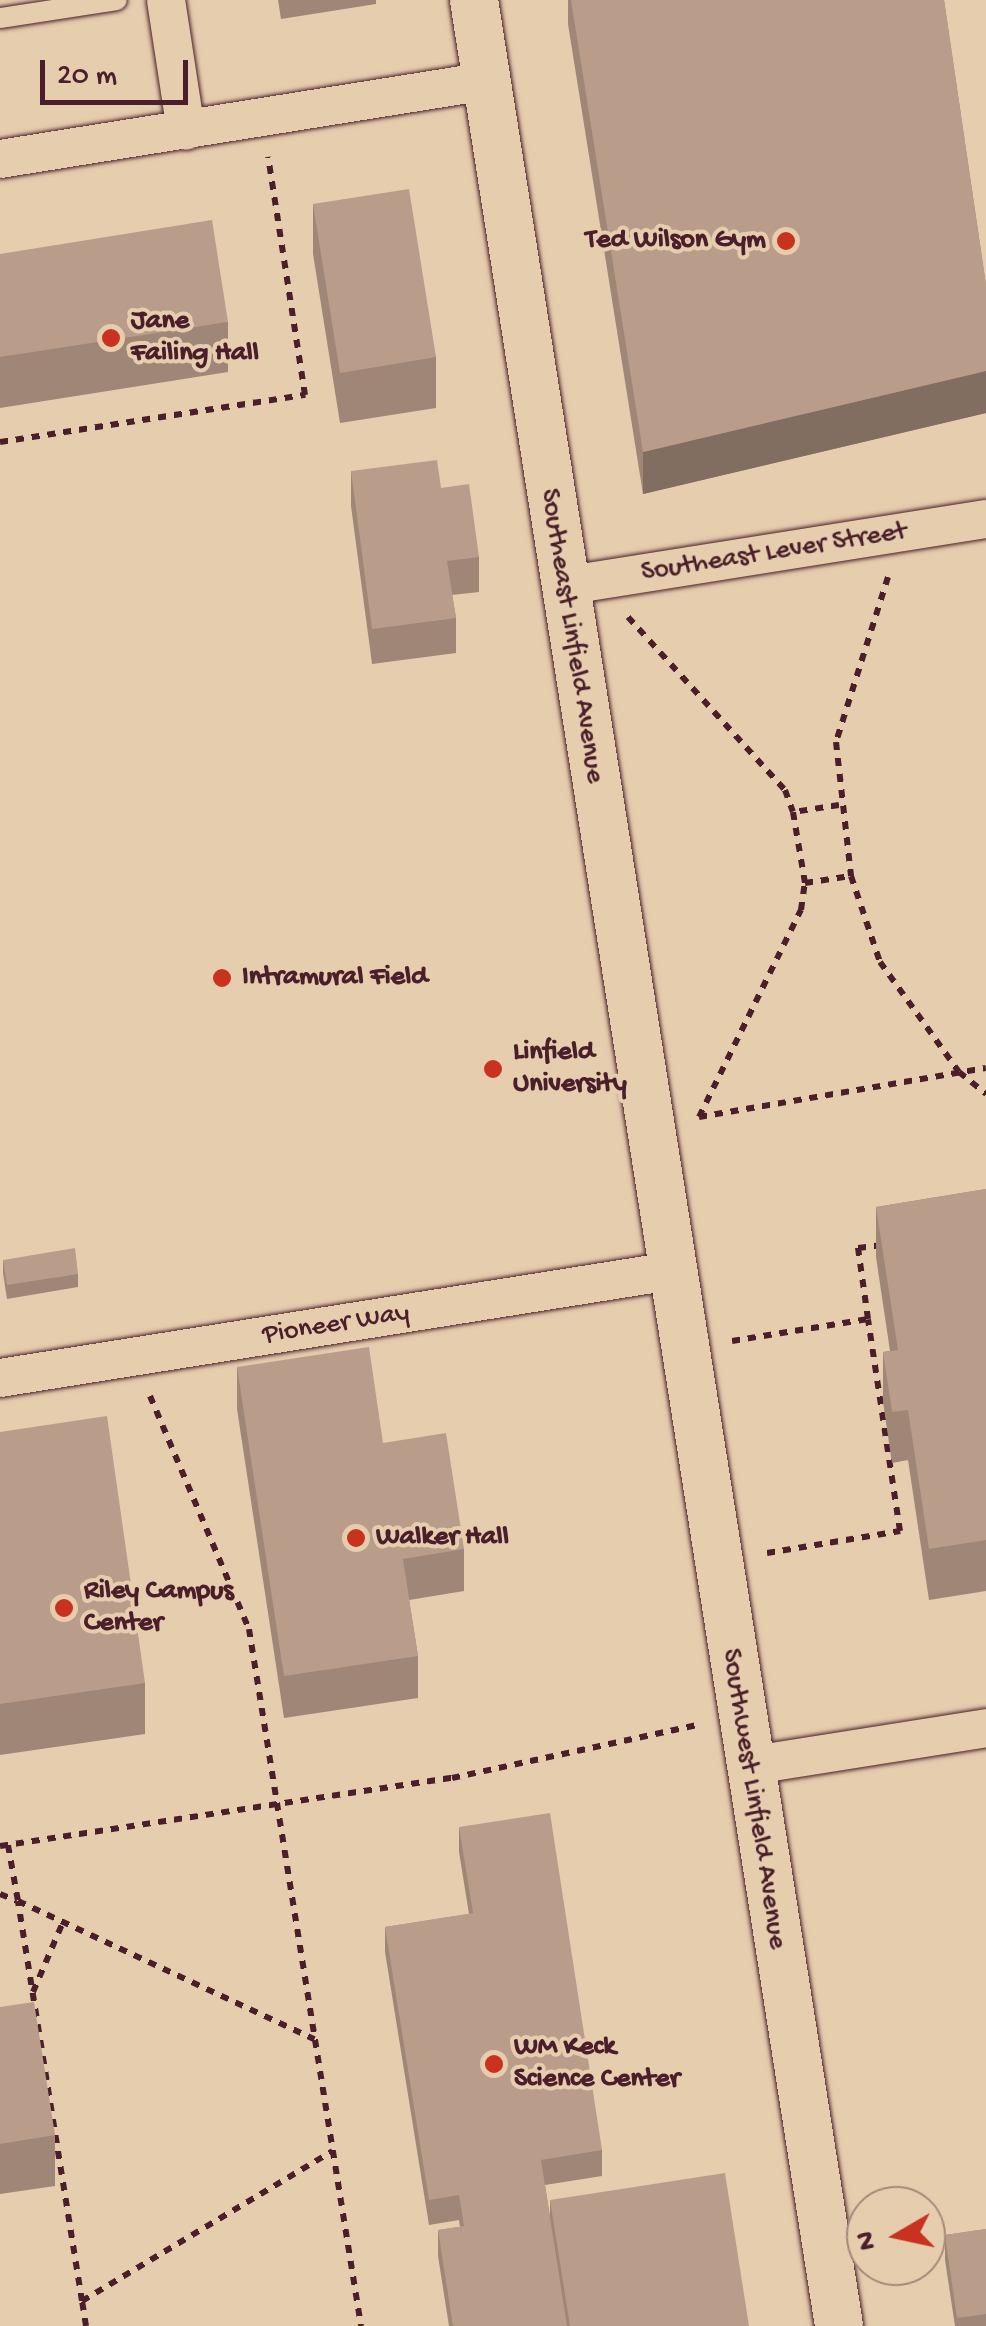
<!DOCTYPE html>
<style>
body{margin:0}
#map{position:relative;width:986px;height:2326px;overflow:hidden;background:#e6cdae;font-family:"Gochi Hand",sans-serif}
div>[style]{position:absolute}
.path>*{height:6px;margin-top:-3px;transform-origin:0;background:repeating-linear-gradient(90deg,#4a1f2b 0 8px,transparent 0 16px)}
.roads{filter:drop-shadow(0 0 2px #4a1f2b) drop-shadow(0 0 2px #4a1f2b)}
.service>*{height:20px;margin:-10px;padding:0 10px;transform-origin:10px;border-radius:10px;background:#e6cdae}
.minor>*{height:38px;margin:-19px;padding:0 19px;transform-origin:19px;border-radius:19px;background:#e6cdae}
.tertiary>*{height:48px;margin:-24px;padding:0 24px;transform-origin:24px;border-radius:24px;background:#e6cdae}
.wall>*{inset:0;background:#a08677}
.shaded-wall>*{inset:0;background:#826d61}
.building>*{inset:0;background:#ba9c8a}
.dots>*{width:28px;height:28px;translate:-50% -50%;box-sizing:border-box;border:5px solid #e6cdae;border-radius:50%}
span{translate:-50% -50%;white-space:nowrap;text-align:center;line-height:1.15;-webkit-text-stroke:8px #e6cdae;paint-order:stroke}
.poi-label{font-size:28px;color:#4a1f2b;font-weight:700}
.right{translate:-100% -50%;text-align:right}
.left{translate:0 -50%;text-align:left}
.street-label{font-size:28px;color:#4a1f2b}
.north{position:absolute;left:846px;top:2186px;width:100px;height:100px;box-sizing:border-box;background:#e6cdae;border:2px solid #a8877a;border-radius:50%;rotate:261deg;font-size:28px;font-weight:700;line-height:40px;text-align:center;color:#4a1f2b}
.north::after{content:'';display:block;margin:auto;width:35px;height:45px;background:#c8321e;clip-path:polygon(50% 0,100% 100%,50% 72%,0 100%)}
.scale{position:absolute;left:40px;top:60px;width:148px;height:45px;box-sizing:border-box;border:5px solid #4a1f2b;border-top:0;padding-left:12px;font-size:30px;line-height:35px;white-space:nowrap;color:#4a1f2b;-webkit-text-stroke:8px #e6cdae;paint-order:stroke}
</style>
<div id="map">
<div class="path">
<i style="left:0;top:442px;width:309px;rotate:-8.8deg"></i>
<i style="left:305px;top:395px;width:241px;rotate:-98.8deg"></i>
<i style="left:888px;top:577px;width:173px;rotate:107.5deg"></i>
<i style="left:836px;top:742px;width:135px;rotate:83.6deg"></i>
<i style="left:851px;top:876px;width:91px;rotate:71.4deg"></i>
<i style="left:880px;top:962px;width:135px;rotate:54.3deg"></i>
<i style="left:959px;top:1072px;width:35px;rotate:39deg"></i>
<i style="left:628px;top:617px;width:234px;rotate:47.8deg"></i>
<i style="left:785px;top:790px;width:23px;rotate:70deg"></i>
<i style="left:839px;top:805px;width:47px;rotate:171.3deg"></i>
<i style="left:793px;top:812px;width:72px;rotate:80.4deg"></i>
<i style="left:805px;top:883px;width:46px;rotate:-8.8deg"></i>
<i style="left:699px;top:1117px;width:291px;rotate:-9.7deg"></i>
<i style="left:699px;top:1117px;width:231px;rotate:-63.8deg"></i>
<i style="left:801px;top:910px;width:27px;rotate:-82deg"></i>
<i style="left:732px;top:1341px;width:138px;rotate:-9.2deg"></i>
<i style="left:868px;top:1319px;width:72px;rotate:-98deg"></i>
<i style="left:858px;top:1248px;width:23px;rotate:-7deg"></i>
<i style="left:150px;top:1396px;width:253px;rotate:67deg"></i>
<i style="left:249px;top:1629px;width:706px;rotate:80.87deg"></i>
<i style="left:767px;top:1553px;width:135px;rotate:-9.4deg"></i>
<i style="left:900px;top:1531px;width:214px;rotate:-98.6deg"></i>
<i style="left:8px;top:1845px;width:57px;rotate:79.9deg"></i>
<i style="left:0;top:1846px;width:457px;rotate:-8.6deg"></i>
<i style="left:452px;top:1778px;width:252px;rotate:-12.2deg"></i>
<i style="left:0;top:1894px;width:18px;rotate:22deg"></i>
<i style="left:33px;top:1992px;width:76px;rotate:-66.8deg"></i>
<i style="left:82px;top:2301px;width:405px;rotate:-99.1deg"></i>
<i style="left:18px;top:1901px;width:327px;rotate:25deg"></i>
<i style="left:86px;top:2326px;width:25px;rotate:-99deg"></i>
<i style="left:82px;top:2301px;width:292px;rotate:-30.9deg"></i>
</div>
<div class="roads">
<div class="service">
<i style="left:0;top:18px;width:118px;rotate:-8.7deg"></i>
</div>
<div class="minor">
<i style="left:166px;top:0;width:132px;rotate:81.3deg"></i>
<i style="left:0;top:159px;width:493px;rotate:-9.1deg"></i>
<i style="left:563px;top:586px;width:428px;rotate:-9deg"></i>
<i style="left:0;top:1378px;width:679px;rotate:-9.06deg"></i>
<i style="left:747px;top:1766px;width:242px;rotate:-9deg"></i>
</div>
<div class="tertiary">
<i style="left:474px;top:0;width:2354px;rotate:81.08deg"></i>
</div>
</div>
<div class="wall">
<i style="clip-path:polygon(278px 0,376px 0,376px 4px,281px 19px)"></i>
<i style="clip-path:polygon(568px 0,944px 0,986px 285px,986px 413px,643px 494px,568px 24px)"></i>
<i style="clip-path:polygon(313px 204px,436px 357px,436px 408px,340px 423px,313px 254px)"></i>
<i style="clip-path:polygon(0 254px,228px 322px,228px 372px,0 408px)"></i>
<i style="clip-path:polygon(351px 471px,441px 488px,479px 557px,479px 592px,452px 595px,456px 618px,456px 653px,372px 664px,351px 506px)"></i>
<i style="clip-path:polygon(986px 1189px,986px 1591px,929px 1600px,908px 1460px,892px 1463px,883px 1402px,883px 1352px,890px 1351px,876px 1257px,876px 1207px)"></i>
<i style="clip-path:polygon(3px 1260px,78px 1274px,78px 1287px,7px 1299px,3px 1273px)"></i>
<i style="clip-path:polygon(237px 1367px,383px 1443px,464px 1549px,464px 1591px,409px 1600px,418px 1656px,418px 1698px,284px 1718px,237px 1409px)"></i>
<i style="clip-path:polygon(0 1432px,145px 1683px,145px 1734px,0 1755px)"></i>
<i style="clip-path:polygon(459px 1827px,602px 2150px,602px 2176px,545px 2185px,550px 2217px,550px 2200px,749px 2326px,449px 2326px,438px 2256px,438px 2230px,460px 2227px,459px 2220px,429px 2225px,385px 1952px,385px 1927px,469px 1914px,459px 1852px)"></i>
<i style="clip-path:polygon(0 2007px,55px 2135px,55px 2186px,0 2194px)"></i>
<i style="clip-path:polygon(986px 2229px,986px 2326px,955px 2326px,945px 2260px,945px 2235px)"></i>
</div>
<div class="shaded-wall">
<i style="clip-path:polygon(986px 371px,986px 413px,643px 494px,643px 452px)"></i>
</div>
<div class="building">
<i style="clip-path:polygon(571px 0,944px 0,986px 285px,986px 371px,643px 452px)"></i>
<i style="clip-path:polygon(409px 189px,436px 357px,340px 373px,313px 204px)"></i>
<i style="clip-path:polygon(212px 220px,228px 322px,0 357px,0 254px)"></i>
<i style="clip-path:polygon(437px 460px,441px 488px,469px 484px,479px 557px,447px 561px,456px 618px,372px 629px,351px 471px)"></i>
<i style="clip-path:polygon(986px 1189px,986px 1540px,929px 1549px,908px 1410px,892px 1412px,883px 1352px,898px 1350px,876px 1207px)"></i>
<i style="clip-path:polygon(75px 1248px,78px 1274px,7px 1285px,3px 1260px)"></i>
<i style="clip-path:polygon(369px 1347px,383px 1443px,446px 1433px,464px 1549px,403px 1559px,418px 1656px,284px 1676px,237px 1367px)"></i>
<i style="clip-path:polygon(107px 1416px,145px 1683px,0 1704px,0 1432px)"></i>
<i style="clip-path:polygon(550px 1813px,602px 2150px,541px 2160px,567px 2326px,453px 2326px,438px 2230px,464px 2226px,459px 2195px,429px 2200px,385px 1927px,473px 1913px,459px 1827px)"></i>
<i style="clip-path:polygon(34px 2002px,55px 2135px,0 2144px,0 2007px)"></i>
<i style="clip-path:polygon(725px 2173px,749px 2326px,570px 2326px,550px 2200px)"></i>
<i style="clip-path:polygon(986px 2229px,986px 2314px,957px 2318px,945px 2235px)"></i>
</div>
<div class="dots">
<i style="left:786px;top:241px;background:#c8321e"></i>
<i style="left:111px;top:338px;background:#c8321e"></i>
<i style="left:222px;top:978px;background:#c8321e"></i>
<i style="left:493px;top:1069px;background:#c8321e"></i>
<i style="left:356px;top:1538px;background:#c8321e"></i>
<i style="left:64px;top:1608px;background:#c8321e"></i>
<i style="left:494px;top:2064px;background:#c8321e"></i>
</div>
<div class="poi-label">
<span class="right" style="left:766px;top:241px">Ted Wilson Gym</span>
<span class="left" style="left:131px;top:338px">Jane<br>Failing Hall</span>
<span class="left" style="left:242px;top:978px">Intramural Field</span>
<span class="left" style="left:513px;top:1069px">Linfield<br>University</span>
<span class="left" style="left:376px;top:1538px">Walker Hall</span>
<span class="left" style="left:84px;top:1608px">Riley Campus<br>Center</span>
<span class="left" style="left:514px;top:2064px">WM Keck<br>Science Center</span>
</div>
<div class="street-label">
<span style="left:774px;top:553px;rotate:-9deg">Southeast Lever Street</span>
<span style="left:571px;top:636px;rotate:81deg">Southeast Linfield Avenue</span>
<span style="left:336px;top:1325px;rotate:-9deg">Pioneer Way</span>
<span style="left:753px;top:1799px;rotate:81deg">Southwest Linfield Avenue</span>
</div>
<div class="north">N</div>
<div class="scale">20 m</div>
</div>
